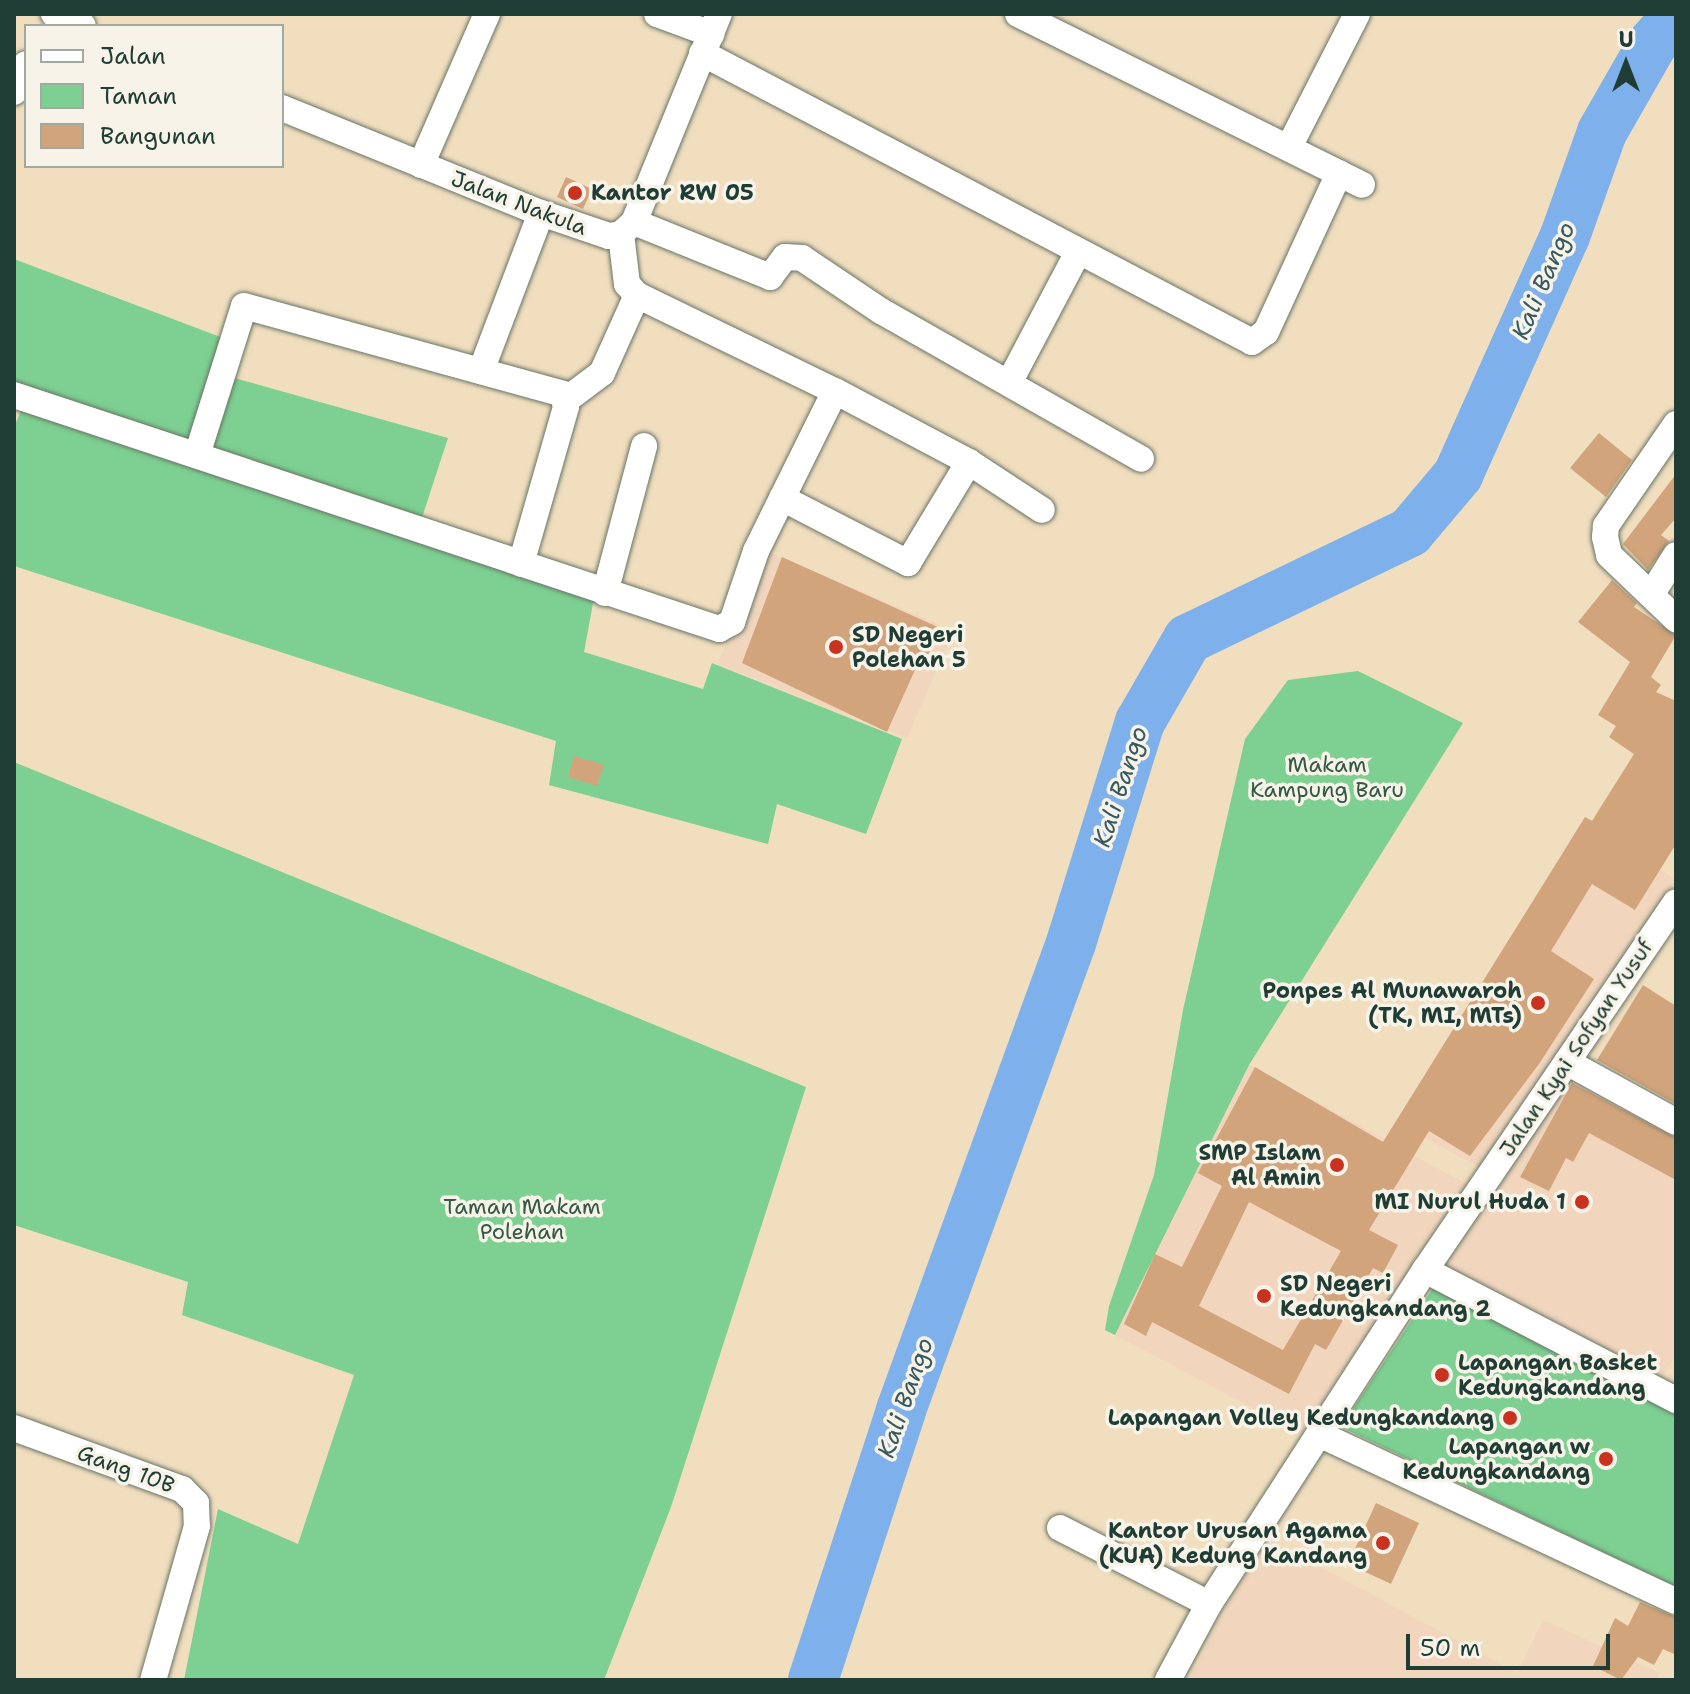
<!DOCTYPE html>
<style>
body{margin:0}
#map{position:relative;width:1690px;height:1694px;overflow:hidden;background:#f1debf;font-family:"Shantell Sans",sans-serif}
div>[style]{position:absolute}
.built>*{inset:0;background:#f1d5bd}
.green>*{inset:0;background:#7dd092}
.river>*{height:50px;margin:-25px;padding:0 25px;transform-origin:25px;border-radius:25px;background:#7eb1eb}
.building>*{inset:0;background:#d1a47c}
.roads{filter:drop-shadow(0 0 2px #687565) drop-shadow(0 0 2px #687565)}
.minor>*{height:26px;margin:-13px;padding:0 13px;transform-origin:13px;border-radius:13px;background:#fff}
.dots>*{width:22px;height:22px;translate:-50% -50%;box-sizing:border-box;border:4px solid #f7f3e8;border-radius:50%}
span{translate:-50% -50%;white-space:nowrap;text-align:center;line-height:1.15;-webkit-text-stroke:7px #f7f3e8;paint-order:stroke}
.poi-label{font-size:22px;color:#1f3d34;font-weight:700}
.left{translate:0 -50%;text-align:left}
.right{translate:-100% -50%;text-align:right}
.street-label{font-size:22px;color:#1f3d34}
.park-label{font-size:22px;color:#325a47}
.water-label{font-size:24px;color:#375a62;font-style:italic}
.frame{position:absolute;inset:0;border:16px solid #1f3d34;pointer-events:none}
.legend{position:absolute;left:24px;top:24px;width:260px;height:144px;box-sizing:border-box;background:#f7f3e8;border:2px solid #a1aaa0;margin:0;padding:10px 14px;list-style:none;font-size:24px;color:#1f3d34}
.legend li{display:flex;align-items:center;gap:16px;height:40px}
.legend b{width:40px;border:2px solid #a1aaa0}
.north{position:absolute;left:1586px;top:24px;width:80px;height:80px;-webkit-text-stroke:6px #f7f3e8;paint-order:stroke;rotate:0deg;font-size:22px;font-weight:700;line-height:32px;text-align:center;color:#1f3d34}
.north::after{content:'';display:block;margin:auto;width:28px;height:36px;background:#1f3d34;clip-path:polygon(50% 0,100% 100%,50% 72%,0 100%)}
.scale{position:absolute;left:1406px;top:1634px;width:204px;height:36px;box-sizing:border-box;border:4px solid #1f3d34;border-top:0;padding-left:10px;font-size:24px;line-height:28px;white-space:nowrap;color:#1f3d34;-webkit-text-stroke:6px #f7f3e8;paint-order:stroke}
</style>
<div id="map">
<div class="built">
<i style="clip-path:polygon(763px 550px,954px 631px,907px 738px,718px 664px)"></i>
<i style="clip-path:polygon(1592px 828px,1676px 880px,1486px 1171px,1402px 1125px)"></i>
<i style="clip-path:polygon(1249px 1065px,1466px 1184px,1301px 1433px,1115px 1335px)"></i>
<i style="clip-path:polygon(1570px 1075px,1676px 1132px,1676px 1355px,1659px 1382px,1441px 1273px)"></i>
<i style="clip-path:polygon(1269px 1546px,1282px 1546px,1517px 1673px,1543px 1620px,1660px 1673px,1656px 1680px,1189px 1680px,1256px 1551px)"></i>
</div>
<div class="green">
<i style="clip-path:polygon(14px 259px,231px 341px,224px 375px,448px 438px,416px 536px,594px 598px,584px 652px,703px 689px,712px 663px,902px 739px,866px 834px,777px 804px,768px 844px,549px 785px,556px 741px,14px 566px,14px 427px,28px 394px,14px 388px)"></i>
<i style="clip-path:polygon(1358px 671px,1463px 723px,1249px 1065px,1115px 1335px,1105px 1330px,1109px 1306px,1154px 1175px,1183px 1010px,1245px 739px,1288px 680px)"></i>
<i style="clip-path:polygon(14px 762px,806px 1087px,671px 1507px,604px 1680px,184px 1680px,218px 1509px,298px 1544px,354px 1375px,182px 1315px,188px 1282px,14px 1225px)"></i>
<i style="clip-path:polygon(1433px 1288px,1676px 1414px,1676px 1587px,1341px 1427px)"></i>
</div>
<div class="river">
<i style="left:813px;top:1680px;width:284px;rotate:-71.9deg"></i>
<i style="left:901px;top:1410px;width:497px;rotate:-70deg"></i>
<i style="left:1071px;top:943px;width:232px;rotate:-72.7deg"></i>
<i style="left:1140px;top:722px;width:96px;rotate:-60deg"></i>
<i style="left:1188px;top:639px;width:246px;rotate:-25.7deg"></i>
<i style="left:1410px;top:532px;width:75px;rotate:-49.9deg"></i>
<i style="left:1458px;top:475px;width:262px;rotate:-65.9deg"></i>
<i style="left:1565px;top:236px;width:110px;rotate:-70.4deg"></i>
<i style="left:1602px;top:132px;width:103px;rotate:-60.2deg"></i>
<i style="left:1653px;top:43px;width:35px;rotate:-49deg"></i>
</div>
<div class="building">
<i style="clip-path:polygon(566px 177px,592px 189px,583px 209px,557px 197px)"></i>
<i style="clip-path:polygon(1599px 433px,1632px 460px,1606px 497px,1570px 468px)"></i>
<i style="clip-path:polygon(1676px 474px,1676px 518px,1661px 535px,1669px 541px,1648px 570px,1623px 544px)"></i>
<i style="clip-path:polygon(782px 557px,940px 628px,924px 664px,919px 661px,887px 732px,742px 663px)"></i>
<i style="clip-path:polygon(evenodd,1612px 580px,1637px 603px,1634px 607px,1676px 635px,1651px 677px,1661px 685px,1656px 692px,1676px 701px,1676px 844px,1635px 910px,1592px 884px,1551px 951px,1594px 979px,1539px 1064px,1470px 1156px,1429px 1131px,1369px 1230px,1398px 1245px,1383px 1273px,1373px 1268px,1326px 1350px,1315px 1344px,1289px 1394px,1152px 1322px,1146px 1336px,1124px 1324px,1155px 1254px,1182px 1267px,1222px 1186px,1198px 1173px,1255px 1067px,1383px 1142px,1585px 817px,1592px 821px,1634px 754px,1609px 737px,1616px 726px,1598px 715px,1630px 662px,1578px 622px,1612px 580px,1249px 1202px,1341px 1251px,1283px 1350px,1199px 1306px,1249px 1202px)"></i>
<i style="clip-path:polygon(574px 756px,604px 765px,597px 786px,568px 777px)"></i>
<i style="clip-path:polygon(1643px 985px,1676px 1006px,1676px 1104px,1597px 1060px)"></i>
<i style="clip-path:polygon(1572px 1083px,1676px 1138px,1676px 1180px,1589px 1133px,1573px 1162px,1566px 1158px,1549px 1191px,1520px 1177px)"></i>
<i style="clip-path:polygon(1376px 1503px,1419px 1523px,1391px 1584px,1348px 1564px)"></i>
<i style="clip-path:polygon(1640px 1602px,1676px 1617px,1676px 1655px,1663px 1649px,1654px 1665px,1638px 1657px,1621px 1680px,1593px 1666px,1615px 1618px,1628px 1626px)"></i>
</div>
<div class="roads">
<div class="minor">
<i style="left:54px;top:14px;width:31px;rotate:22deg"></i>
<i style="left:657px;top:14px;width:58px;rotate:20.3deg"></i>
<i style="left:1018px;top:14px;width:384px;rotate:26.4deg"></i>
<i style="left:702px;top:53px;width:621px;rotate:27.72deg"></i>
<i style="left:1252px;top:342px;width:17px;rotate:-36deg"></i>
<i style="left:1266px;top:332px;width:175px;rotate:-65.3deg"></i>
<i style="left:14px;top:92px;width:30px;rotate:-67deg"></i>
<i style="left:282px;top:108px;width:279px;rotate:22.1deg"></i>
<i style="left:541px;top:213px;width:72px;rotate:18.7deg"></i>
<i style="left:609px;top:236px;width:12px;rotate:-9deg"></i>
<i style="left:621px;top:234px;width:18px;rotate:-43deg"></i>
<i style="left:634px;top:222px;width:225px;rotate:-67.8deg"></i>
<i style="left:1289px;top:147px;width:149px;rotate:-62.9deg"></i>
<i style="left:421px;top:165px;width:165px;rotate:-66.4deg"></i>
<i style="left:634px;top:222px;width:147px;rotate:22deg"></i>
<i style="left:770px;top:277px;width:25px;rotate:-53deg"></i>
<i style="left:785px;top:257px;width:17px;rotate:3deg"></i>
<i style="left:802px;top:258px;width:95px;rotate:33.9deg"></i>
<i style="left:881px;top:311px;width:299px;rotate:29.6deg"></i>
<i style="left:621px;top:234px;width:50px;rotate:83.2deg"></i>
<i style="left:627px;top:284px;width:15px;rotate:48deg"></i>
<i style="left:637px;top:295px;width:220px;rotate:25.9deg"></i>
<i style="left:835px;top:391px;width:152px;rotate:27.9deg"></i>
<i style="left:969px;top:462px;width:87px;rotate:33.3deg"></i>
<i style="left:481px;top:371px;width:169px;rotate:-69.2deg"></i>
<i style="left:1009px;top:383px;width:148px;rotate:-62.2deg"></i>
<i style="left:14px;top:395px;width:743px;rotate:18.36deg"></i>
<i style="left:719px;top:629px;width:15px;rotate:-28deg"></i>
<i style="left:732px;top:622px;width:75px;rotate:-71.3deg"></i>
<i style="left:756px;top:551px;width:178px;rotate:-63.7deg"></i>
<i style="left:566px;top:400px;width:45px;rotate:-36.9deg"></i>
<i style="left:602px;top:373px;width:85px;rotate:-65.8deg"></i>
<i style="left:1676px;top:424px;width:124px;rotate:124.5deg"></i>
<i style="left:1606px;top:526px;width:11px;rotate:95deg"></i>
<i style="left:1605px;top:537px;width:18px;rotate:77deg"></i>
<i style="left:1609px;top:555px;width:93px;rotate:43.7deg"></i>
<i style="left:197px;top:455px;width:156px;rotate:-72.5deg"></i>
<i style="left:244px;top:306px;width:331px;rotate:15.4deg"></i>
<i style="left:563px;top:394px;width:13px;rotate:77deg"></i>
<i style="left:566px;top:407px;width:163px;rotate:106deg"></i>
<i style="left:782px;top:498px;width:142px;rotate:27.3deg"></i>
<i style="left:908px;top:563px;width:118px;rotate:-58.9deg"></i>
<i style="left:605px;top:593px;width:152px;rotate:-75.1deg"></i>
<i style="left:1651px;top:595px;width:47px;rotate:-58deg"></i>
<i style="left:1567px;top:1062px;width:124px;rotate:28.8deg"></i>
<i style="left:1425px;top:1270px;width:283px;rotate:27.4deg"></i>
<i style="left:14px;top:1428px;width:179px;rotate:20deg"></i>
<i style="left:182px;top:1489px;width:20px;rotate:45deg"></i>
<i style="left:196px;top:1503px;width:23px;rotate:88deg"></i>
<i style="left:197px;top:1526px;width:160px;rotate:105.9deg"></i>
<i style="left:1319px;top:1434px;width:394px;rotate:25.1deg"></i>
<i style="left:1060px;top:1528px;width:167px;rotate:27deg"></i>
<i style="left:1168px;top:1680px;width:86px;rotate:-61.7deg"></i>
<i style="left:1209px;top:1604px;width:398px;rotate:-57.1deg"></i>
<i style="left:1425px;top:1270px;width:445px;rotate:-55.7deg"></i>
</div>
</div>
<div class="dots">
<i style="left:575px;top:193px;background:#c8321e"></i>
<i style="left:836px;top:647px;background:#c8321e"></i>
<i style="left:1538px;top:1003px;background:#c8321e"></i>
<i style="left:1337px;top:1165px;background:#c8321e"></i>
<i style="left:1582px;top:1202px;background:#c8321e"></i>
<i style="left:1264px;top:1296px;background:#c8321e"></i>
<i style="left:1442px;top:1375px;background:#c8321e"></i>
<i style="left:1510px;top:1418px;background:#c8321e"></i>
<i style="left:1606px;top:1459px;background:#c8321e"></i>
<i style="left:1383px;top:1543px;background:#c8321e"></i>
</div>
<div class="poi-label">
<span class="left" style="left:591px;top:193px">Kantor RW 05</span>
<span class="left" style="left:852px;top:647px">SD Negeri<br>Polehan 5</span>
<span class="right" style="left:1522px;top:1003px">Ponpes Al Munawaroh<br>(TK, MI, MTs)</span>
<span class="right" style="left:1321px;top:1165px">SMP Islam<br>Al Amin</span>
<span class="right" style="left:1566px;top:1202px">MI Nurul Huda 1</span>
<span class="left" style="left:1280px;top:1296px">SD Negeri<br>Kedungkandang 2</span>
<span class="left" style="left:1458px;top:1375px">Lapangan Basket<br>Kedungkandang</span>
<span class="right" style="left:1494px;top:1418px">Lapangan Volley Kedungkandang</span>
<span class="right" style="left:1590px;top:1459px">Lapangan w<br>Kedungkandang</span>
<span class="right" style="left:1367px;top:1543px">Kantor Urusan Agama<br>(KUA) Kedung Kandang</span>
</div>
<div class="street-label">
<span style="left:519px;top:203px;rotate:21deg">Jalan Nakula</span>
<span style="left:1576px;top:1048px;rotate:-56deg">Jalan Kyai Sofyan Yusuf</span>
<span style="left:126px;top:1469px;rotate:20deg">Gang 10B</span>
</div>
<div class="park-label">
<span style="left:1327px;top:777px">Makam<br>Kampung Baru</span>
<span style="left:522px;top:1219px">Taman Makam<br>Polehan</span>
</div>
<div class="water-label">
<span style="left:1544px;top:281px;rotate:-67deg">Kali Bango</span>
<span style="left:1121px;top:787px;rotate:-72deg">Kali Bango</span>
<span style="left:906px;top:1398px;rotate:-71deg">Kali Bango</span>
</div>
<div class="frame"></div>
<ul class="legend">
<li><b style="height:10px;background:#fff"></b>Jalan</li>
<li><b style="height:22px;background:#7dd092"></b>Taman</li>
<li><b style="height:22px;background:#d1a47c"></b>Bangunan</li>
</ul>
<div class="north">U</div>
<div class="scale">50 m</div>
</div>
